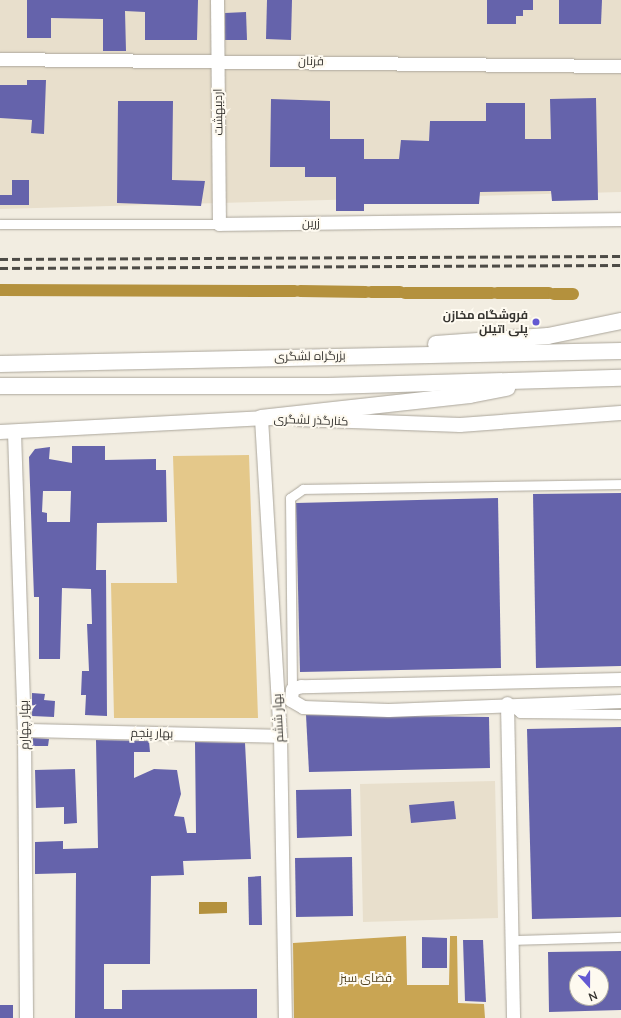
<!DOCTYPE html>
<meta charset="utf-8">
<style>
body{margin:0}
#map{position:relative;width:621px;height:1018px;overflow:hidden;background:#f2ede1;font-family:Lato,Cairo,sans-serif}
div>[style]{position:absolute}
.built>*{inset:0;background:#e8dfcc}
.green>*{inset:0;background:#e4c88a}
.forest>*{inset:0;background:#c9a553}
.water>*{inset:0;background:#b4913d}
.canal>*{height:12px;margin:-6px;padding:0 6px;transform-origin:6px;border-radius:6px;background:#b4913d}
.building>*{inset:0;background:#6563ab}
.roads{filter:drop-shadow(0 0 1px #aba69b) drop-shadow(0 0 1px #aba69b)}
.street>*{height:9px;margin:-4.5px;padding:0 4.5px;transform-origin:4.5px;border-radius:4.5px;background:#fff}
.secondary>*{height:13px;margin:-6.5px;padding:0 6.5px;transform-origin:6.5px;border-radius:6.5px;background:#fff}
.primary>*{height:14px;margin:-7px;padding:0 7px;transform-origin:7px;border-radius:7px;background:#fff}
.highway>*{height:16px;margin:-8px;padding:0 8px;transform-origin:8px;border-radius:8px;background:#fff}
.rail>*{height:3px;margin-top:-1.5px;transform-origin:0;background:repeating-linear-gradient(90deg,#4d4b46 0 8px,transparent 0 12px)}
.dots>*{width:11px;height:11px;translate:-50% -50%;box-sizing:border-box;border:2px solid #fefaf0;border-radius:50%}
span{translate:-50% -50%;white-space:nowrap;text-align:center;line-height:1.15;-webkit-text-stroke:4px #fefaf0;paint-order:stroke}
.street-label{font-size:12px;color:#363430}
.poi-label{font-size:12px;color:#363430;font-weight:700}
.right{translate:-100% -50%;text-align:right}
.park-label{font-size:12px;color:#554522}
.north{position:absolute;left:569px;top:966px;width:40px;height:40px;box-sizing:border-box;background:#fefaf0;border:1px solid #aeaba3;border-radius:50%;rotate:159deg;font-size:11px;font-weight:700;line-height:16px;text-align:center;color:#363430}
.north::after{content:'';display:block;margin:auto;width:14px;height:18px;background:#6459d2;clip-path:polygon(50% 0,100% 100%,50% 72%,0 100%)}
</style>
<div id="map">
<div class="built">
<i style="clip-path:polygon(0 0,621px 0,621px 192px,0 209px)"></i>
<i style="clip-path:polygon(495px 781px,498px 918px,363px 922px,360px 784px)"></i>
</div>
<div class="green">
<i style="clip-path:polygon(249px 455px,258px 718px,114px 718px,111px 583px,177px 583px,173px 456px)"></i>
</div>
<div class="forest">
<i style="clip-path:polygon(406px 936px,407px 985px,449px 985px,450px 936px,457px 936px,458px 1003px,484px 1004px,485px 1018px,294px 1018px,293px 943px)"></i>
</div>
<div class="water">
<i style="clip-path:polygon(199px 902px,227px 902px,227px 913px,199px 914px)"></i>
</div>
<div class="canal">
<i style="left:0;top:290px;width:295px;rotate:0.2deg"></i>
<i style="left:300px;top:291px;width:66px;rotate:0.9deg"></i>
<i style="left:371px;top:292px;width:29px"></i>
<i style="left:405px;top:293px;width:87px"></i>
<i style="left:497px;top:293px;width:52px"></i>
<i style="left:554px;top:294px;width:19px"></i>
</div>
<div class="building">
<i style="clip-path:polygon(27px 0,198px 0,197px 40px,145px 40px,145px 12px,125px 11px,126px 51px,103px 51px,103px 19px,51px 18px,51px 38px,27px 38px)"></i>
<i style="clip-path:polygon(267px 0,292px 0,291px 40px,266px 39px)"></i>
<i style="clip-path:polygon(487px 0,533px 0,533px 10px,523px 10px,523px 16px,516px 16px,516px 24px,487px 24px)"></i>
<i style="clip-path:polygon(559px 0,602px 0,601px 24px,559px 24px)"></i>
<i style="clip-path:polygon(246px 12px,247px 40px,225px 40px,225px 13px)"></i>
<i style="clip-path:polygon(27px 80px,46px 80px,44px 134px,31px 133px,32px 120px,0 118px,0 85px,27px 85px)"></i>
<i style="clip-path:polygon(596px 98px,598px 200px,552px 201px,551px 191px,480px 192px,479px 204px,364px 204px,364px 211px,336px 211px,336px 177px,305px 177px,305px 167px,270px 167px,271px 99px,330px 101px,330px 139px,364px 139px,364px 159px,399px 159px,401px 140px,429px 141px,430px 121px,486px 121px,486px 103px,525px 103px,525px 139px,551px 139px,550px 99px)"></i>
<i style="clip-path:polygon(118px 101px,173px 101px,172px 180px,205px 181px,201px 206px,117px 203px)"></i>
<i style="clip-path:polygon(12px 180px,29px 180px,29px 205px,0 205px,0 195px,12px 195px)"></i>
<i style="clip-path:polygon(evenodd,72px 446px,105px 446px,105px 460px,156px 459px,156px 470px,166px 470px,167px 522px,97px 523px,96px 570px,106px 570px,107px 716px,85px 715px,86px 695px,81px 695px,82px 671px,89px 671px,87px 624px,92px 624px,91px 589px,62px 588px,60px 659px,39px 659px,39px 597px,34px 597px,29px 457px,35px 449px,50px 447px,49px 459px,72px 463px,72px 446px,43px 491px,71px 491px,70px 522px,47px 522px,47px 513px,42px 512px,43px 491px)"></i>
<i style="clip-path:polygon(621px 493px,621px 666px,536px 668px,533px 494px)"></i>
<i style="clip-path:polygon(498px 498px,501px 668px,300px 672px,296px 503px)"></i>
<i style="clip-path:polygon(32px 693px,45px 694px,44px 700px,55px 701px,54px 717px,32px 716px)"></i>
<i style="clip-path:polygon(306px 715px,489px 717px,490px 768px,309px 772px)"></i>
<i style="clip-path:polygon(621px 727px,621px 917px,532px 919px,527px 729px)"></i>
<i style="clip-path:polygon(33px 738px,49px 739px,48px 746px,32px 746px)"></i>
<i style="clip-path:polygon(96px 740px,149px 741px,150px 752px,134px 752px,134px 778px,154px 769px,177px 770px,181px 794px,174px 816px,184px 817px,187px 833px,196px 833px,195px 742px,245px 743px,251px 859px,183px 861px,184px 875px,151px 876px,150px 964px,104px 964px,104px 1009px,122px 1009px,122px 990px,257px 989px,257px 1018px,75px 1018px,76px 873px,35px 874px,35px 842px,63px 841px,63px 849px,98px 848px)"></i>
<i style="clip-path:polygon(75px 769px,77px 823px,64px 824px,64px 807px,36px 808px,35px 770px)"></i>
<i style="clip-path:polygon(351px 789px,352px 836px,297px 838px,296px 790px)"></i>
<i style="clip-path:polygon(454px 801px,456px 819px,411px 823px,409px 805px)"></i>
<i style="clip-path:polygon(352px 857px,353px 916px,296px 917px,295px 858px)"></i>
<i style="clip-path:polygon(261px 876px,262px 925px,249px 925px,248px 877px)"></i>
<i style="clip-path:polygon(422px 937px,447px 938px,447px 968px,422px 968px)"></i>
<i style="clip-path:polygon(463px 940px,483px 940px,486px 1002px,465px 1001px)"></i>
<i style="clip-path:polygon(evenodd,621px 951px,621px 1010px,549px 1012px,548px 952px,621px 951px,577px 974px,601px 974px,601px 998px,577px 998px,577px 974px)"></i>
<i style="clip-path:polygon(0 1005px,13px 1005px,13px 1018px,0 1018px)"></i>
</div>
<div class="roads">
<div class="street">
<i style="left:0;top:224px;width:219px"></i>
<i style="left:292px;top:689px;width:191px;rotate:-90.6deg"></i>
<i style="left:290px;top:498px;width:16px;rotate:-35deg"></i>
<i style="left:303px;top:489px;width:318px;rotate:-0.9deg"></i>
<i style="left:509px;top:704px;width:14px;rotate:39deg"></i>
<i style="left:520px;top:713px;width:101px;rotate:0.6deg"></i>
<i style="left:513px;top:940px;width:108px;rotate:-1.6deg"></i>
</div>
<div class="secondary">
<i style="left:217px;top:0;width:224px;rotate:89.5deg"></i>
<i style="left:219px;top:224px;width:402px;rotate:-0.7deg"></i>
<i style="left:0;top:59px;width:621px;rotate:0.65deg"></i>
<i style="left:261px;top:418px;width:319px;rotate:86.6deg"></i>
<i style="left:280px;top:736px;width:282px;rotate:89deg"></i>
<i style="left:14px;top:432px;width:298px;rotate:88.1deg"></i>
<i style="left:24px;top:730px;width:288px;rotate:89.6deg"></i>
<i style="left:621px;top:679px;width:320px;rotate:178.7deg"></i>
<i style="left:301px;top:686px;width:9px;rotate:162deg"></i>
<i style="left:292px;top:689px;width:11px;rotate:95deg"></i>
<i style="left:291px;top:700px;width:14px;rotate:30deg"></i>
<i style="left:303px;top:707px;width:85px;rotate:2deg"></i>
<i style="left:388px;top:710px;width:233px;rotate:-2.2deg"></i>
<i style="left:507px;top:703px;width:315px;rotate:88.9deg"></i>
<i style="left:24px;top:730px;width:256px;rotate:1.3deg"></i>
</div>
<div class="primary">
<i style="left:298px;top:419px;width:162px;rotate:2.1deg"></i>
<i style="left:460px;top:425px;width:161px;rotate:-4.3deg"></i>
<i style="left:0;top:432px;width:271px;rotate:-3deg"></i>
</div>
<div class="highway">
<i style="left:436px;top:344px;width:112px;rotate:-4.1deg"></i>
<i style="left:548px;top:336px;width:75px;rotate:-11.6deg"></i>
<i style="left:0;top:364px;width:621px;rotate:-1.2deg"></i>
<i style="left:0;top:386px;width:328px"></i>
<i style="left:328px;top:386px;width:293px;rotate:-1.6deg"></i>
<i style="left:261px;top:418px;width:210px;rotate:-6.3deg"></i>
<i style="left:470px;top:395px;width:38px;rotate:-11deg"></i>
</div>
</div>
<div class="rail">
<i style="left:0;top:259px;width:621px;rotate:-0.28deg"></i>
<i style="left:0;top:268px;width:621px;rotate:-0.28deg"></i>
</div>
<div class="dots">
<i style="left:536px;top:322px;background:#6459d2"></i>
</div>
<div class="street-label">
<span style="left:311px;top:61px;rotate:1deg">فرنان</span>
<span style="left:218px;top:112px;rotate:-91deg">اردیبهشت</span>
<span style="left:311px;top:223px;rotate:-1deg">زرین</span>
<span style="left:310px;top:356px;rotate:-1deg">بزرگراه لشگری</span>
<span style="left:311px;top:420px;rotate:2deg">کنارگذر لشگری</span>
<span style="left:278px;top:718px;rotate:-93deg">بهار ششم</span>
<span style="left:24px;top:725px;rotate:-91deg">بهار چهارم</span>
<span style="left:152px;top:733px;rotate:1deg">بهار پنجم</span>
</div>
<div class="poi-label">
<span class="right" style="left:528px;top:322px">فروشگاه مخازن<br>پلی اتیلن</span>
</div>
<div class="park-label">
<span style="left:366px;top:978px">فضای سبز</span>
</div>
<div class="north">N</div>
</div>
